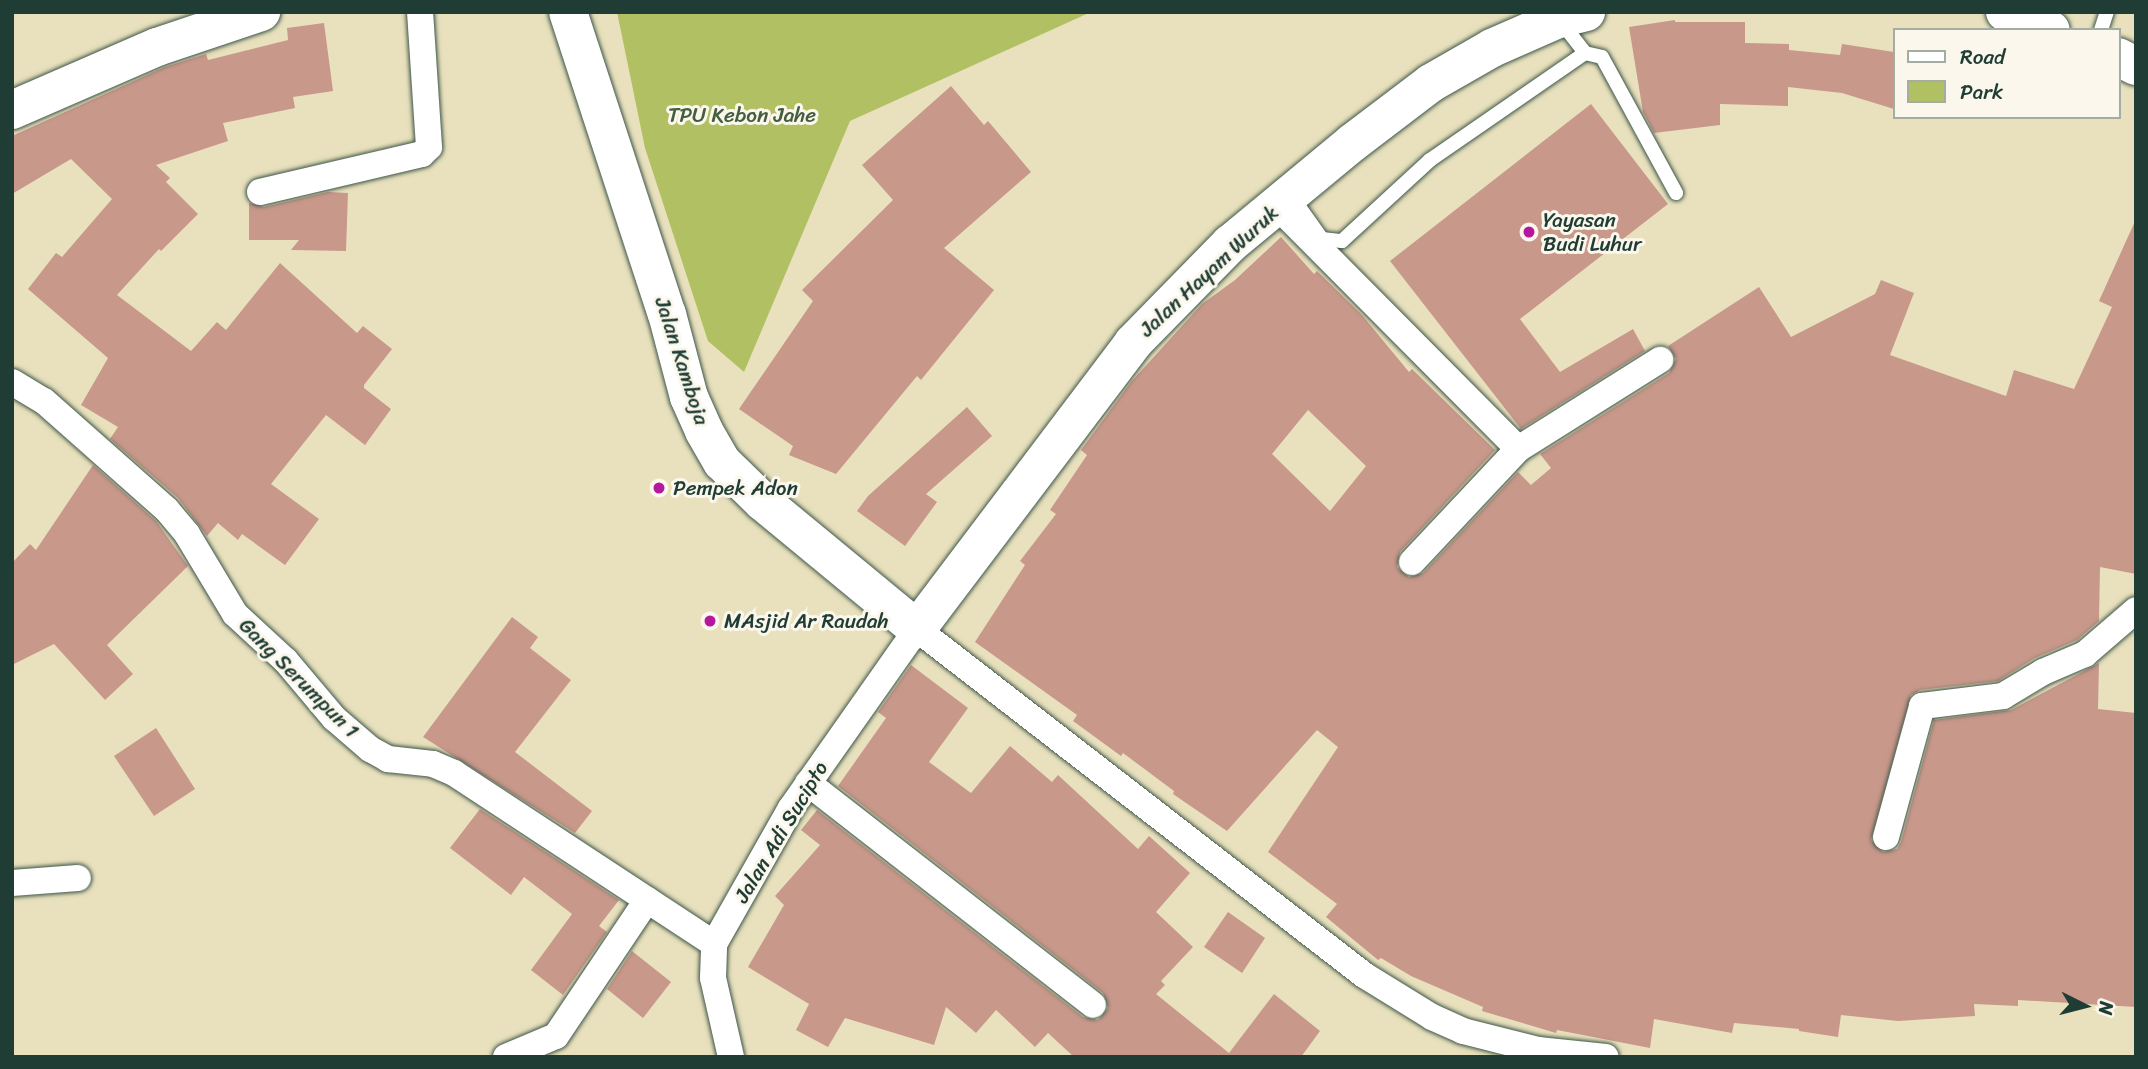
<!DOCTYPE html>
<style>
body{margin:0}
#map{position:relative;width:2148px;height:1069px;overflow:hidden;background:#e9e1bd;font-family:Sriracha,sans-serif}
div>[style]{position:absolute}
.green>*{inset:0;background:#b1c063}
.building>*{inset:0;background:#c8988b}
.roads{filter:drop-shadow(0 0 2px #3d5649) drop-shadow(0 0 2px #3d5649)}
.lane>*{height:14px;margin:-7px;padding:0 7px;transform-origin:7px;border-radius:7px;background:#fff}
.street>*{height:26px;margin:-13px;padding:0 13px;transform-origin:13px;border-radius:13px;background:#fff}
.secondary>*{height:38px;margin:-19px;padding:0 19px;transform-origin:19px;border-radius:19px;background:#fff}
.dots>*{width:19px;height:19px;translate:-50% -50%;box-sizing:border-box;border:4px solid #fbf7ec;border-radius:50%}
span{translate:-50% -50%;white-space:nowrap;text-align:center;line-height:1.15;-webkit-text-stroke:6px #fbf7ec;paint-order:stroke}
.park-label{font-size:21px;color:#445e40}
.poi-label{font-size:21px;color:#1f3d34}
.left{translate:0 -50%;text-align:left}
.street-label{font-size:21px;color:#1f3d34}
.frame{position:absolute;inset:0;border:14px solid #1f3d34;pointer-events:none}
.legend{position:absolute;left:1893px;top:28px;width:228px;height:91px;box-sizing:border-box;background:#fbf7ec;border:2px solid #a3ada2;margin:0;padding:9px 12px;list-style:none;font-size:21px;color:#1f3d34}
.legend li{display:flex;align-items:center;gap:14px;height:35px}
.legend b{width:35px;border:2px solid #a3ada2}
.north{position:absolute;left:2050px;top:971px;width:70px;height:70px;-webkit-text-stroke:5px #fbf7ec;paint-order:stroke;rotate:96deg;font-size:19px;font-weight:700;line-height:28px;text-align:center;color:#1f3d34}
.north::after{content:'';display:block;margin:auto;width:24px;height:32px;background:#1f3d34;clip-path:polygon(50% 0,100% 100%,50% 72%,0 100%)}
</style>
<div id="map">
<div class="green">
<i style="clip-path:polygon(617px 12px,1091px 12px,850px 121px,744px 372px,708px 341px,645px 148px)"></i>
</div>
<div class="building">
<i style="clip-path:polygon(1675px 20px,1675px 22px,1745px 22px,1745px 43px,1789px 44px,1789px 50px,1840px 55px,1842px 44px,1894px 52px,1894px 109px,1842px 93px,1788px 87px,1788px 106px,1720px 104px,1720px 125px,1654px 133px,1643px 112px,1629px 27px)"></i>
<i style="clip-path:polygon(324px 23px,333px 91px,293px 97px,295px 108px,223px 123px,228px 141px,156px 165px,170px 178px,166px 182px,198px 214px,161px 251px,159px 249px,117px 295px,191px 351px,217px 322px,226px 330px,280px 263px,357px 333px,363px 326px,392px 349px,364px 385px,364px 388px,391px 409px,365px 445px,326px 415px,271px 484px,319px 519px,285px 565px,242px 534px,238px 540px,218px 523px,207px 536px,178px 498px,110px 439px,118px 427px,81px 405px,108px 358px,28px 289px,56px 253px,62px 257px,112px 199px,71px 159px,12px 194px,12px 136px,165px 67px,206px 54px,208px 60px,288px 40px,287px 28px)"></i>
<i style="clip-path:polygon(951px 86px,984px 125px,988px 121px,1031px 172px,944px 248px,994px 290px,921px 380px,917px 376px,836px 474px,789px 455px,793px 446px,739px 409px,813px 301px,802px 290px,893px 200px,862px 165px)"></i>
<i style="clip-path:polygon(1591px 104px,1668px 204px,1520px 319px,1560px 372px,1633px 329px,1645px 351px,1521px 429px,1390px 261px)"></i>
<i style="clip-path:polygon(328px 192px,348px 193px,346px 251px,291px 250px,299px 240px,249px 240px,249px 203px,264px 207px)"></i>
<i style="clip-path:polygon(evenodd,2136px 219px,2136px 574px,2100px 567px,2099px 621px,2077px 640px,2035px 658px,1998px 681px,1920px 690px,1911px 695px,1871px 840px,1883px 852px,1897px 849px,1901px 842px,1934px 720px,2011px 710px,2099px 663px,2098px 709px,2136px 713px,2136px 1007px,2018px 1000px,2018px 1006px,1974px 1004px,1975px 1016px,1898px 1021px,1841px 1015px,1838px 1037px,1799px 1031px,1799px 1029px,1734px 1023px,1732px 1033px,1654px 1019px,1650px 1048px,1557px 1030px,1556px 1033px,1482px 1011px,1483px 1007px,1411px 976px,1381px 958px,1378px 960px,1326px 917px,1337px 904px,1268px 852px,1338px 747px,1317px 730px,1227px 831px,1173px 794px,1174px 791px,1123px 753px,1121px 756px,1073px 721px,1077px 715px,975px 642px,1025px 565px,1020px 561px,1056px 514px,1050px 510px,1087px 455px,1081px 450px,1131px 382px,1202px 304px,1235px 280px,1281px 237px,1314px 274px,1317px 271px,1362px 315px,1409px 372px,1412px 369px,1495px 450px,1400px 552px,1397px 567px,1409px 577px,1423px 573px,1518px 472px,1531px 485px,1551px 468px,1540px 454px,1669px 373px,1676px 359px,1668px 346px,1759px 287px,1791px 337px,1875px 294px,1881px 280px,1914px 293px,1890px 355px,2006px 396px,2014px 370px,2074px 389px,2112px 307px,2099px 301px,2136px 219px,1308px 410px,1366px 466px,1330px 511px,1272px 454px,1308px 410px)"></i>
<i style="clip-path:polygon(967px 407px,992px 436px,926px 494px,937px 502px,905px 546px,857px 511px,868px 496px)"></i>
<i style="clip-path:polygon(93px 465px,156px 521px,188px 566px,107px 645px,133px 674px,105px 700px,54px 644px,12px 665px,12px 563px,30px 544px,36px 550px)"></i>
<i style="clip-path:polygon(512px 617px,538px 637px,530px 648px,571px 680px,515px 752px,592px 811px,575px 833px,423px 737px)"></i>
<i style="clip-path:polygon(911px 665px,968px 708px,929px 762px,971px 793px,1010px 746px,1052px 782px,1058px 775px,1138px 849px,1149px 836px,1190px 873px,1156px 912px,1193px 947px,1161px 981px,1165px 985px,1156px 994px,1229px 1053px,1274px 994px,1320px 1031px,1301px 1057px,1074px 1057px,1048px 1033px,1035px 1047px,996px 1010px,976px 1033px,946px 1007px,934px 1045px,845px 1018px,828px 1047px,796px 1030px,809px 1004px,748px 967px,784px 905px,775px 896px,820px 845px,801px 830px,817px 810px,1083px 1017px,1098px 1020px,1108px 1008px,1103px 993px,838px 786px,886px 718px,878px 712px)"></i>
<i style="clip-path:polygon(156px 728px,195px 789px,154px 816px,114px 756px)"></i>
<i style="clip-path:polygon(480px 809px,619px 900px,599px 926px,607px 932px,563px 995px,531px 970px,572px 914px,524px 877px,511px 895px,450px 848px)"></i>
<i style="clip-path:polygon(1228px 912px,1265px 938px,1242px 973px,1204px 947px)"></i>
<i style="clip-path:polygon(632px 951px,671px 982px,643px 1018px,607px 989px)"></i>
</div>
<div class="roads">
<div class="lane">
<i style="left:1561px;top:22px;width:39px;rotate:52deg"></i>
<i style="left:1585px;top:53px;width:17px;rotate:13deg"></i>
<i style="left:1602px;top:57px;width:155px;rotate:61.4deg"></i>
<i style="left:2101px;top:30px;width:19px;rotate:-72deg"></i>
<i style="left:1290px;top:194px;width:55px;rotate:54.6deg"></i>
<i style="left:1322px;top:239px;width:20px;rotate:6deg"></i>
<i style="left:1342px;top:241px;width:120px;rotate:-42.6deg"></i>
<i style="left:1430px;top:160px;width:188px;rotate:-34.6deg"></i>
</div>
<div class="street">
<i style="left:260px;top:192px;width:166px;rotate:-13.2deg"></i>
<i style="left:422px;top:154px;width:10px;rotate:-45deg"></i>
<i style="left:429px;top:147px;width:135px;rotate:-93.8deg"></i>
<i style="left:1277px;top:206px;width:342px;rotate:45.2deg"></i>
<i style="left:1518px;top:449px;width:168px;rotate:-32.1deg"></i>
<i style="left:12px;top:382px;width:37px;rotate:31deg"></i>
<i style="left:44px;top:401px;width:164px;rotate:41.5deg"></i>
<i style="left:167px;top:510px;width:31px;rotate:50deg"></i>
<i style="left:187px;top:534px;width:93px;rotate:59deg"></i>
<i style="left:235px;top:614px;width:69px;rotate:42.7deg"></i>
<i style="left:286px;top:661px;width:75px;rotate:49.9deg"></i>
<i style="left:334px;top:718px;width:48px;rotate:40.7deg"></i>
<i style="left:370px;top:749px;width:21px;rotate:29deg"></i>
<i style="left:388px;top:759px;width:45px;rotate:6.3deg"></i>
<i style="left:433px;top:764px;width:23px;rotate:23deg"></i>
<i style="left:454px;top:773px;width:311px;rotate:33.3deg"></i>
<i style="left:1412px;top:562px;width:155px;rotate:-46.8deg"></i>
<i style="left:808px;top:783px;width:361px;rotate:37.9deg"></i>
<i style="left:1886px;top:837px;width:136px;rotate:-74.6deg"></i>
<i style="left:1922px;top:706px;width:82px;rotate:-7deg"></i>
<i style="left:2003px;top:696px;width:47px;rotate:-31deg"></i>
<i style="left:2043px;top:672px;width:46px;rotate:-23.2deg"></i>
<i style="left:2085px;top:654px;width:67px;rotate:-40.8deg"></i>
<i style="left:12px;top:883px;width:66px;rotate:-4.3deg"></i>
<i style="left:506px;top:1057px;width:54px;rotate:-22.8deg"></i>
<i style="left:556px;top:1036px;width:164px;rotate:-56.2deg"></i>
<i style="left:731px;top:1057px;width:81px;rotate:-102.8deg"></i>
<i style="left:713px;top:978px;width:34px;rotate:-88deg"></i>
<i style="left:714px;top:944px;width:156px;rotate:-60.5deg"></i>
<i style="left:791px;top:808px;width:219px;rotate:-54.9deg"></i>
<i style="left:917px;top:629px;width:565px;rotate:37.74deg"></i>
<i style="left:1364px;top:975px;width:80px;rotate:31.7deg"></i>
<i style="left:1432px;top:1017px;width:34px;rotate:24deg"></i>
<i style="left:1463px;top:1031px;width:77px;rotate:14.2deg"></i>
<i style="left:1538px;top:1050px;width:68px;rotate:5.9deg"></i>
</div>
<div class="secondary">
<i style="left:568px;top:12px;width:318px;rotate:71.9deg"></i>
<i style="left:667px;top:314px;width:86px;rotate:75.2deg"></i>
<i style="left:689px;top:397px;width:37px;rotate:66deg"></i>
<i style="left:704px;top:431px;width:36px;rotate:60deg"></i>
<i style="left:722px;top:462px;width:57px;rotate:44.3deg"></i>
<i style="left:763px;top:502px;width:200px;rotate:39.5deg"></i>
<i style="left:917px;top:629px;width:358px;rotate:-52.9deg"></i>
<i style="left:1133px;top:343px;width:139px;rotate:-45.6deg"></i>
<i style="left:1230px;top:244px;width:158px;rotate:-39.6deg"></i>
<i style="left:1352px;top:143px;width:99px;rotate:-37.2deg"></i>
<i style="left:1431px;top:83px;width:70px;rotate:-29.8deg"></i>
<i style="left:1492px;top:48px;width:72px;rotate:-23.7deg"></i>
<i style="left:1558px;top:19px;width:29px;rotate:-14deg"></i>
<i style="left:2005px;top:12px;width:49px;rotate:21.4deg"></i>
<i style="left:2118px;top:57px;width:20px;rotate:27deg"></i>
<i style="left:12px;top:110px;width:158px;rotate:-23.5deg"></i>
<i style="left:157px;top:47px;width:110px;rotate:-18.6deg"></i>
</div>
</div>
<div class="dots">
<i style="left:1529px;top:232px;background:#b5179e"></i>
<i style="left:659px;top:488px;background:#b5179e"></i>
<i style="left:710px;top:621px;background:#b5179e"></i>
</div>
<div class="park-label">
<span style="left:742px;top:115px">TPU Kebon Jahe</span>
</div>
<div class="poi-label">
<span class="left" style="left:1543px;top:232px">Yayasan<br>Budi Luhur</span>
<span class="left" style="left:673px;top:488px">Pempek Adon</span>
<span class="left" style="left:724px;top:621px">MAsjid Ar Raudah</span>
</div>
<div class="street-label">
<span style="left:1209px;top:271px;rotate:-43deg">Jalan Hayam Wuruk</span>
<span style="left:682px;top:361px;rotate:72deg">Jalan Kamboja</span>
<span style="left:299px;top:678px;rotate:45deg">Gang Serumpun 1</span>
<span style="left:781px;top:832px;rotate:-59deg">Jalan Adi Sucipto</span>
</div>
<div class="frame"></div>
<ul class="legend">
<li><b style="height:9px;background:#fff"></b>Road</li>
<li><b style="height:19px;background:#b1c063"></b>Park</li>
</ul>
<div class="north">N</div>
</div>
